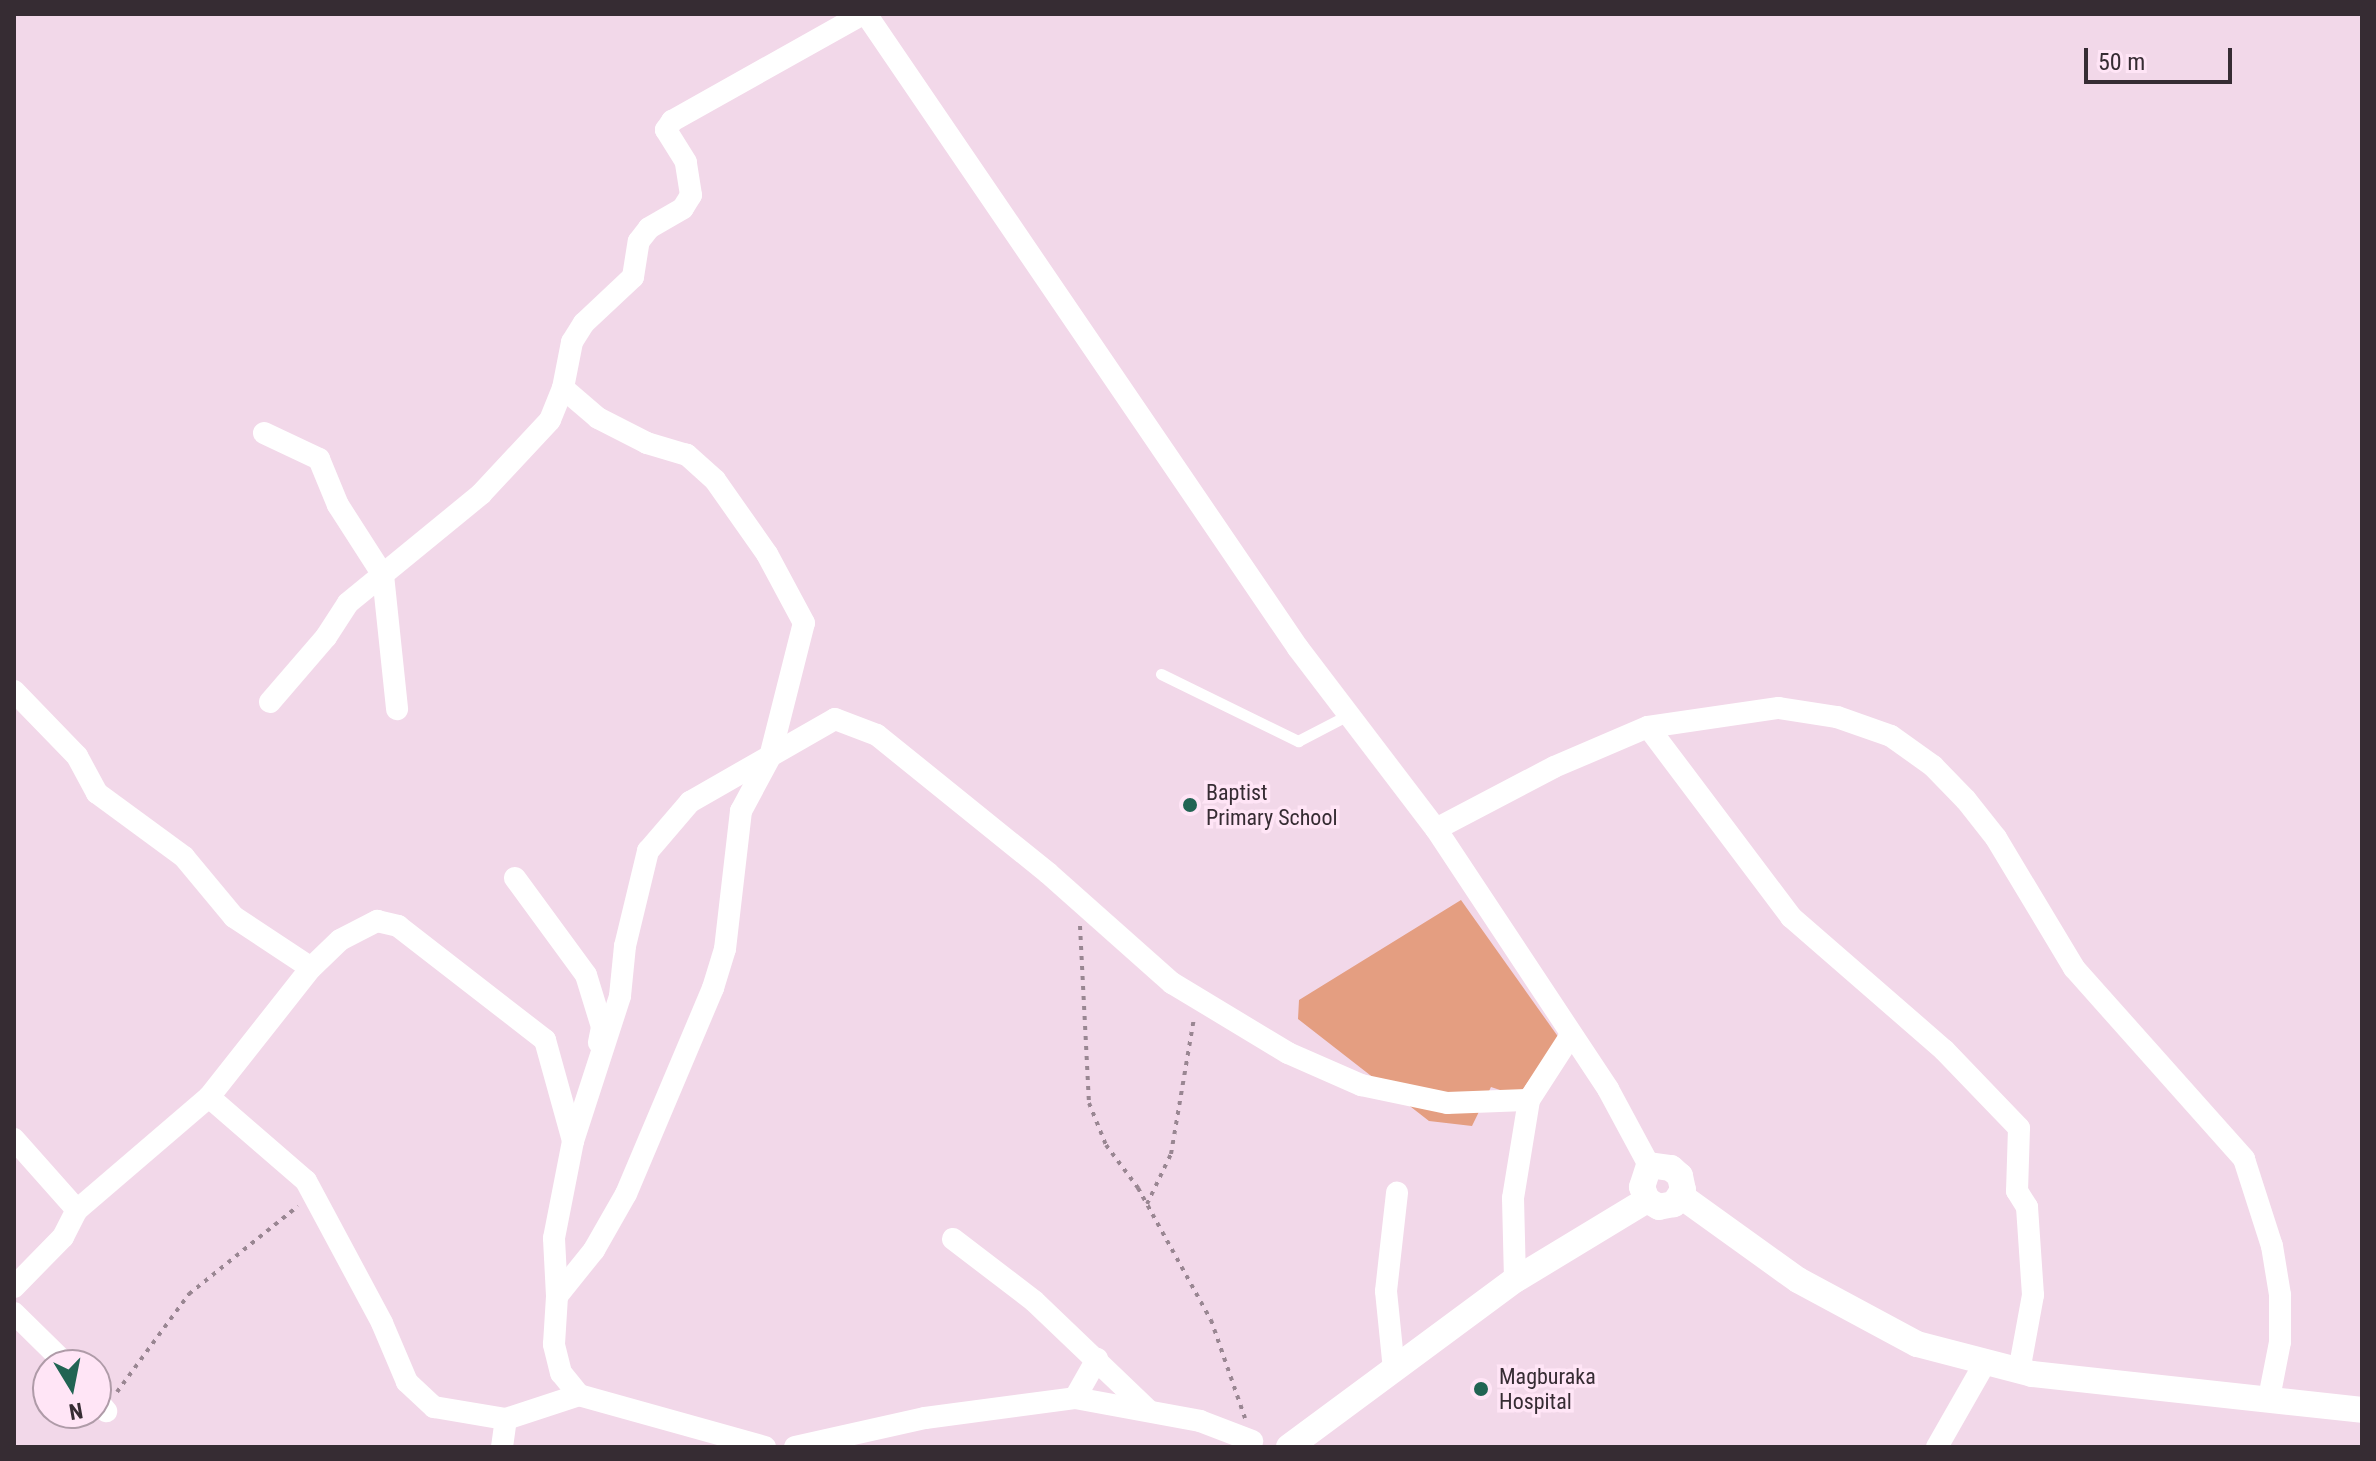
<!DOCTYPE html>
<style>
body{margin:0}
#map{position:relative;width:2376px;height:1461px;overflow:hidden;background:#f2d8e9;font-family:"Roboto Condensed",sans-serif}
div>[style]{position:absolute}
.forest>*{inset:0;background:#e49e81}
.path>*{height:4px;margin-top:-2px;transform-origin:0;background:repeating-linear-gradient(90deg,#998692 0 4px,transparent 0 10px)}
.service>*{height:11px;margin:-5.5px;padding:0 5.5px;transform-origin:5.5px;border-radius:5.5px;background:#fff}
.minor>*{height:22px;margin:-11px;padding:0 11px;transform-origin:11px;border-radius:11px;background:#fff}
.tertiary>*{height:26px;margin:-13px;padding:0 13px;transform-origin:13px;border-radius:13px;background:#fff}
.dots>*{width:22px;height:22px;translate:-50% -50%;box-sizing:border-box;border:4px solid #ffe5f6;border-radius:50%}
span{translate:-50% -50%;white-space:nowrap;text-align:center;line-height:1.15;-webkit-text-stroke:7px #ffe5f6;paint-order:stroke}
.poi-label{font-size:22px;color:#362c33}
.left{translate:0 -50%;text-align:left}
.frame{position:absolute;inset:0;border:16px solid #362c33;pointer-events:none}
.north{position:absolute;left:32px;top:1349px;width:80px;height:80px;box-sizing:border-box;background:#ffe5f6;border:2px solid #af9ba8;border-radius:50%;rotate:170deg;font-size:22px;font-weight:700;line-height:32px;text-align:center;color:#362c33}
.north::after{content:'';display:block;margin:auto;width:28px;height:36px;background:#216453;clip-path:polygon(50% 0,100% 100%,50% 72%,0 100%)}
.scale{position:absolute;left:2084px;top:48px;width:148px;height:36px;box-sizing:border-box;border:4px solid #362c33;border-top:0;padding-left:10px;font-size:24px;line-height:28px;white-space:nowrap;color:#362c33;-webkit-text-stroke:6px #ffe5f6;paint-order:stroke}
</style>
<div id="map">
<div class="forest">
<i style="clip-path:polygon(1461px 900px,1559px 1038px,1518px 1096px,1491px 1087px,1472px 1126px,1429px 1121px,1298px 1019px,1299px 1000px)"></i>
</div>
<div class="path">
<i style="left:1080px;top:926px;width:177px;rotate:87.1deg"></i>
<i style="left:1089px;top:1103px;width:45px;rotate:68deg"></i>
<i style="left:1106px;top:1145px;width:54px;rotate:53.3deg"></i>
<i style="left:1138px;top:1188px;width:151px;rotate:61.1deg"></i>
<i style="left:1211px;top:1320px;width:104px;rotate:70.9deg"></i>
<i style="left:1147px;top:1204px;width:55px;rotate:-64.4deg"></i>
<i style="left:1171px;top:1154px;width:138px;rotate:-80.4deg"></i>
<i style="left:117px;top:1392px;width:122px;rotate:-53.7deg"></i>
<i style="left:189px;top:1294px;width:140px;rotate:-38.9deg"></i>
</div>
<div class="service">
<i style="left:1161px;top:674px;width:153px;rotate:26.1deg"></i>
<i style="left:1298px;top:741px;width:54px;rotate:-27.5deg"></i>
</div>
<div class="minor">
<i style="left:866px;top:14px;width:767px;rotate:55.73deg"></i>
<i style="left:1298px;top:648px;width:228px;rotate:52.7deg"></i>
<i style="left:1436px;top:829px;width:312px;rotate:56.5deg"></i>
<i style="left:1608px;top:1089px;width:86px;rotate:61.7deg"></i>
<i style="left:264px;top:433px;width:61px;rotate:25.3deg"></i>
<i style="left:319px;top:459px;width:50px;rotate:67.6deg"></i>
<i style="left:338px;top:505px;width:83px;rotate:57.3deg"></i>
<i style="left:383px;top:575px;width:135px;rotate:84deg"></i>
<i style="left:14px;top:691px;width:91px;rotate:45.9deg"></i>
<i style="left:77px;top:756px;width:42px;rotate:61.6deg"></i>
<i style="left:97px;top:793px;width:108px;rotate:36.3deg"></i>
<i style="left:184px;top:857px;width:78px;rotate:50.2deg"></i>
<i style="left:234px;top:917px;width:92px;rotate:33.5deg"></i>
<i style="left:270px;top:702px;width:86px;rotate:-49.3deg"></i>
<i style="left:326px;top:637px;width:40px;rotate:-57.1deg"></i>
<i style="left:348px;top:603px;width:172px;rotate:-39.3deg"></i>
<i style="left:481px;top:494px;width:101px;rotate:-47deg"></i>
<i style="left:550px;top:420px;width:35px;rotate:-68deg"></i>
<i style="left:1648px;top:727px;width:238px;rotate:53deg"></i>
<i style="left:1791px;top:917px;width:203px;rotate:41deg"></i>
<i style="left:1944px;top:1050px;width:108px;rotate:46.1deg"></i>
<i style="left:2019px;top:1128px;width:63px;rotate:91.8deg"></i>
<i style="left:2017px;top:1191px;width:19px;rotate:58deg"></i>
<i style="left:2027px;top:1207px;width:88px;rotate:86.1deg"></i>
<i style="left:2033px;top:1295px;width:77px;rotate:100.4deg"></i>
<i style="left:1436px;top:829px;width:133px;rotate:-27.7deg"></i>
<i style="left:1554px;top:767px;width:102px;rotate:-23.1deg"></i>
<i style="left:1648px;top:727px;width:132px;rotate:-8.3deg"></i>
<i style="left:1779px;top:708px;width:59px;rotate:8.8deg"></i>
<i style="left:1837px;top:717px;width:57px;rotate:19.4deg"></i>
<i style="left:1891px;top:736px;width:52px;rotate:35.5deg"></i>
<i style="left:1933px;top:766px;width:47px;rotate:45.9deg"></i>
<i style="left:1966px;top:800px;width:48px;rotate:51.7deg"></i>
<i style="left:1996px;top:838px;width:152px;rotate:59deg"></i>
<i style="left:2074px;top:968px;width:256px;rotate:48.3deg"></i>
<i style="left:2244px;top:1159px;width:91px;rotate:72.2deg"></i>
<i style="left:2272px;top:1246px;width:50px;rotate:80.7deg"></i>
<i style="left:2280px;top:1295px;width:47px;rotate:90deg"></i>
<i style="left:2280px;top:1342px;width:57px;rotate:101.1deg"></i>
<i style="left:515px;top:878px;width:120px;rotate:53.8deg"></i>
<i style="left:586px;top:975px;width:54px;rotate:72.9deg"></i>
<i style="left:602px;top:1027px;width:16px;rotate:101deg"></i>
<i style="left:209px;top:1097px;width:128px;rotate:40.9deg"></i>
<i style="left:306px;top:1181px;width:161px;rotate:61.8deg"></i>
<i style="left:382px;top:1323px;width:64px;rotate:67deg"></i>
<i style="left:407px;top:1382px;width:37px;rotate:43deg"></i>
<i style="left:434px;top:1407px;width:73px;rotate:9.5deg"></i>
<i style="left:506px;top:1419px;width:77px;rotate:-18.2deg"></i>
<i style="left:14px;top:1139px;width:95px;rotate:48.4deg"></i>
<i style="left:953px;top:1239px;width:102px;rotate:37.4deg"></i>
<i style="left:1034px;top:1301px;width:159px;rotate:43.7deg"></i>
<i style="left:1515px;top:1280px;width:82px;rotate:-91.4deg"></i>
<i style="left:1513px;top:1198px;width:99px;rotate:-80.7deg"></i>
<i style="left:1529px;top:1100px;width:77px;rotate:-57.1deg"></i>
<i style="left:14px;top:1287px;width:70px;rotate:-45.6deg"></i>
<i style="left:63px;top:1237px;width:30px;rotate:-63deg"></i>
<i style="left:77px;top:1210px;width:174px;rotate:-40.6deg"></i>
<i style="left:209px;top:1097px;width:164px;rotate:-51.7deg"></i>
<i style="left:311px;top:968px;width:40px;rotate:-44deg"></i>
<i style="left:340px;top:940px;width:42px;rotate:-27.2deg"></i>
<i style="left:377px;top:921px;width:22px;rotate:13deg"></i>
<i style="left:398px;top:926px;width:186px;rotate:37.8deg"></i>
<i style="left:545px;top:1040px;width:105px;rotate:74.5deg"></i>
<i style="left:557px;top:1296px;width:58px;rotate:-93deg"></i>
<i style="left:554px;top:1238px;width:99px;rotate:-78.9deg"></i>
<i style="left:573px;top:1141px;width:152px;rotate:-72deg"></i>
<i style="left:620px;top:996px;width:50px;rotate:-84.3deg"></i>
<i style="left:625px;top:946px;width:98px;rotate:-76.4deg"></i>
<i style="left:648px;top:851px;width:65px;rotate:-49.4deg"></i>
<i style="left:690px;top:802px;width:167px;rotate:-29.8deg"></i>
<i style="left:835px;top:719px;width:45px;rotate:20.9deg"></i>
<i style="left:877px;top:735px;width:220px;rotate:38.9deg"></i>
<i style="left:1048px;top:873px;width:166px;rotate:41.6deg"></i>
<i style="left:1172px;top:983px;width:135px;rotate:31.1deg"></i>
<i style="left:1288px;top:1053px;width:80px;rotate:23.7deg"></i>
<i style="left:1361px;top:1085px;width:88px;rotate:11.8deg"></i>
<i style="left:1447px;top:1103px;width:82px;rotate:-2.1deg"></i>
<i style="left:14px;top:1313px;width:74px;rotate:44.5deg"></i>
<i style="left:1394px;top:1370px;width:79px;rotate:-95.8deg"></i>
<i style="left:1386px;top:1291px;width:99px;rotate:-83.6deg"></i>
<i style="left:1075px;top:1398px;width:45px;rotate:-60.6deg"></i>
<i style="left:96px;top:1399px;width:16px;rotate:50deg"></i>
<i style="left:502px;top:1447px;width:28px;rotate:-82deg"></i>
<i style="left:765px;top:1447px;width:193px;rotate:-164.4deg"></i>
<i style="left:579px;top:1395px;width:28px;rotate:-129deg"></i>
<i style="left:561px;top:1373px;width:30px;rotate:-104deg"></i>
<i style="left:554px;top:1344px;width:48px;rotate:-86.4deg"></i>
<i style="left:557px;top:1296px;width:59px;rotate:-51.2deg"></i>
<i style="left:594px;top:1250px;width:64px;rotate:-60.3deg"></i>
<i style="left:626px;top:1194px;width:224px;rotate:-67.1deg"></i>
<i style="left:713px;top:988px;width:41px;rotate:-72.9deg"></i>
<i style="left:725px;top:949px;width:139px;rotate:-83.4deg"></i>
<i style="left:741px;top:811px;width:61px;rotate:-61.8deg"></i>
<i style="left:770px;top:757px;width:138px;rotate:-75.8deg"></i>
<i style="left:804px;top:623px;width:78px;rotate:-118.2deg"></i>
<i style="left:767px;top:554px;width:90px;rotate:-125.1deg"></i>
<i style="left:715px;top:480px;width:38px;rotate:-138deg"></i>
<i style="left:687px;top:455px;width:42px;rotate:-163.3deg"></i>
<i style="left:647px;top:443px;width:55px;rotate:-153deg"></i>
<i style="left:598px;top:418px;width:46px;rotate:-139.4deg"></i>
<i style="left:563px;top:388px;width:47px;rotate:-78.9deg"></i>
<i style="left:572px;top:342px;width:22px;rotate:-58deg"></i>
<i style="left:584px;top:323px;width:67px;rotate:-43.2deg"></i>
<i style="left:633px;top:277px;width:36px;rotate:-81deg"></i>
<i style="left:639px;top:241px;width:16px;rotate:-52deg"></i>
<i style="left:649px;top:228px;width:39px;rotate:-30deg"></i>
<i style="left:683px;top:208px;width:15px;rotate:-58deg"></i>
<i style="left:691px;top:195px;width:33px;rotate:-99deg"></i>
<i style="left:686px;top:162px;width:38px;rotate:-122deg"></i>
<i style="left:666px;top:130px;width:11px;rotate:-56deg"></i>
<i style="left:672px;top:121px;width:219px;rotate:-29.3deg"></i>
<i style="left:795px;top:1447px;width:133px;rotate:-12.6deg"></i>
<i style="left:925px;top:1418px;width:151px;rotate:-7.6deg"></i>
<i style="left:1075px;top:1398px;width:127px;rotate:10.4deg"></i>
<i style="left:1200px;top:1421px;width:56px;rotate:21deg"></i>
<i style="left:1937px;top:1447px;width:97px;rotate:-60.3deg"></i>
</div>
<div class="tertiary">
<i style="left:1649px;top:1165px;width:22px;rotate:8deg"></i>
<i style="left:1671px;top:1168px;width:12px;rotate:42deg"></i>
<i style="left:1680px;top:1176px;width:14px;rotate:78deg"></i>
<i style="left:1683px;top:1190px;width:17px;rotate:123deg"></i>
<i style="left:1674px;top:1204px;width:15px;rotate:169deg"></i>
<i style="left:1659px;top:1207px;width:14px;rotate:-150deg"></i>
<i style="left:1647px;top:1200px;width:14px;rotate:-111deg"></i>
<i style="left:1642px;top:1187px;width:23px;rotate:-72deg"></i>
<i style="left:1681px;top:1196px;width:144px;rotate:35.7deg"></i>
<i style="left:1798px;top:1280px;width:135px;rotate:28.3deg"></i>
<i style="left:1917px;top:1344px;width:119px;rotate:14.6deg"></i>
<i style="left:2032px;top:1374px;width:332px;rotate:6.2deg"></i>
<i style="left:1289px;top:1447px;width:281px;rotate:-36.5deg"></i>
<i style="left:1515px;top:1280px;width:154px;rotate:-31.2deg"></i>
</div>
<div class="dots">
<i style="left:1190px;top:805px;background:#216453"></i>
<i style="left:1481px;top:1389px;background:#216453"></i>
</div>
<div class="poi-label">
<span class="left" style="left:1206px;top:805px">Baptist<br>Primary School</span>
<span class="left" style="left:1499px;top:1389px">Magburaka<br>Hospital</span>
</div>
<div class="frame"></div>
<div class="north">N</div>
<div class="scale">50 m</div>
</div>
